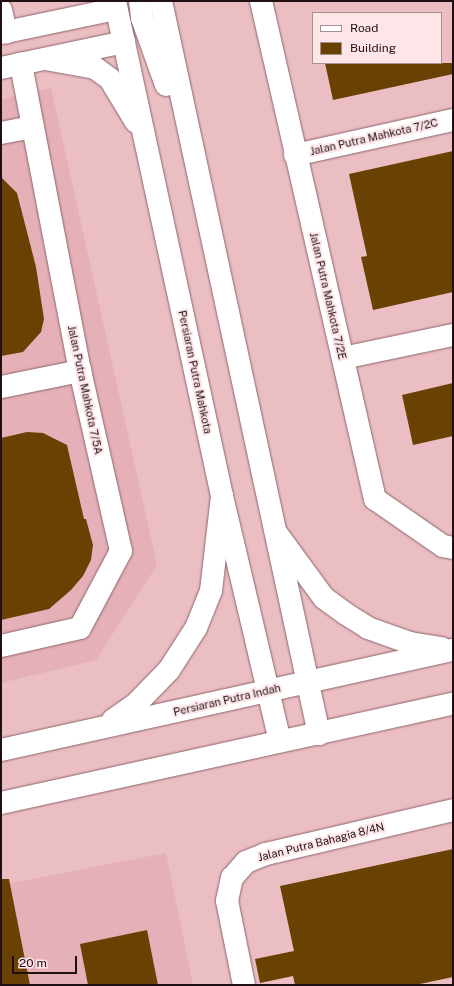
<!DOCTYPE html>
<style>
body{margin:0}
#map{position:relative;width:454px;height:986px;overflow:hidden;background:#ebbec4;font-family:"Public Sans",sans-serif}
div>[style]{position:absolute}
.built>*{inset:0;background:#e5b0b7}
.building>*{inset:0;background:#694103}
.roads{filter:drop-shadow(0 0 1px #8d656a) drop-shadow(0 0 1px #8d656a)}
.minor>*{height:22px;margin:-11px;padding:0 11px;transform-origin:11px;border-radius:11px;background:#fff}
.major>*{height:22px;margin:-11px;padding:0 11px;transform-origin:11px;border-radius:11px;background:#fff}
span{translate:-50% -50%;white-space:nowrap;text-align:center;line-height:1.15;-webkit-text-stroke:4px #fde5e8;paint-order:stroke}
.street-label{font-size:11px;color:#201013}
.frame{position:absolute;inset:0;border:2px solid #201013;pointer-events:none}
.legend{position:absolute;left:312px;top:12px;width:130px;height:52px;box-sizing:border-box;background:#fde5e8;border:1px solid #a59093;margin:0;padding:5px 7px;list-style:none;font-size:12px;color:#201013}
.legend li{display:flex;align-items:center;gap:8px;height:20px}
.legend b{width:20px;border:1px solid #a59093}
.scale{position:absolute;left:12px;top:956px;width:65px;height:18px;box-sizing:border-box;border:2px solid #201013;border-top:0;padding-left:5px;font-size:12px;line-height:14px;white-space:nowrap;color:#201013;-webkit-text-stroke:3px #fde5e8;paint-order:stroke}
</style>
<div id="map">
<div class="built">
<i style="clip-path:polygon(51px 88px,157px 565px,96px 660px,1px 683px,1px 99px)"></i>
<i style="clip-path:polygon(166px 853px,193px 985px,1px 985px,1px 885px)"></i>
</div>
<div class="building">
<i style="clip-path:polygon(325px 63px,453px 63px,453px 74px,333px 100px)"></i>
<i style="clip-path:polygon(453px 151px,453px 292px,373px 310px,361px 257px,367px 256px,349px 174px)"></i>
<i style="clip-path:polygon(1px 177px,17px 193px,36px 267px,44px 319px,41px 332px,23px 352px,1px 356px)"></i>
<i style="clip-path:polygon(453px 383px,453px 436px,413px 445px,402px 395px)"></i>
<i style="clip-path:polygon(27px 432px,43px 433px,67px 445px,84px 519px,86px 519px,93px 545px,91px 560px,83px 576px,71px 590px,49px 609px,1px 620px,1px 438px)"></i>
<i style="clip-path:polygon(453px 849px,453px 977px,415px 985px,295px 985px,293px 976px,260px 983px,255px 959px,294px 951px,280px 886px)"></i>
<i style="clip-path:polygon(1px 879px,9px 879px,30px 985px,1px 985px)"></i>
<i style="clip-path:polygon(147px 930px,158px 985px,88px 985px,80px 944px)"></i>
</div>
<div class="roads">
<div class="minor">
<i style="left:115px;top:1px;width:506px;rotate:77.8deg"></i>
<i style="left:222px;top:496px;width:252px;rotate:76.7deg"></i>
<i style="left:140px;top:1px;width:17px;rotate:83deg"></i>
<i style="left:142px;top:18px;width:71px;rotate:70.3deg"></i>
<i style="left:161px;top:1px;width:750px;rotate:77.84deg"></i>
<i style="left:261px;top:1px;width:511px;rotate:77.11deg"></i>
<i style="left:375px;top:499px;width:83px;rotate:34.7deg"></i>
<i style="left:443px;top:546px;width:10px;rotate:11deg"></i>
<i style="left:1px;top:10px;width:23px;rotate:77deg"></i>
<i style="left:1px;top:33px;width:117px;rotate:-11.8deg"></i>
<i style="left:45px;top:59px;width:51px;rotate:10.2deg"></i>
<i style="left:95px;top:68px;width:19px;rotate:36deg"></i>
<i style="left:110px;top:79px;width:50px;rotate:58.8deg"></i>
<i style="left:1px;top:68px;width:126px;rotate:-11.9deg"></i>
<i style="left:1px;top:133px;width:32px;rotate:-11deg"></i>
<i style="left:295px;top:155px;width:162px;rotate:-12.5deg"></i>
<i style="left:343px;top:358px;width:112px;rotate:-11.8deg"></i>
<i style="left:1px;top:387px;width:81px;rotate:-11.4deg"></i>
<i style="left:1px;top:646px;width:81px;rotate:-12.8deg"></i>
<i style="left:80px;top:628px;width:87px;rotate:-62deg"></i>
<i style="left:121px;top:551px;width:185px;rotate:-102.8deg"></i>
<i style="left:80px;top:371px;width:313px;rotate:-100.9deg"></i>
<i style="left:244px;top:985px;width:86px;rotate:-101.4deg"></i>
<i style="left:227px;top:901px;width:24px;rotate:-78deg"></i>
<i style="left:232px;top:878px;width:21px;rotate:-49deg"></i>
<i style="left:246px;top:862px;width:22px;rotate:-22deg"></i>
<i style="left:266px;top:854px;width:192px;rotate:-13.2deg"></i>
</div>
<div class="major">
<i style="left:277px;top:534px;width:79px;rotate:53.7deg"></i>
<i style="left:324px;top:598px;width:27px;rotate:36deg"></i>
<i style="left:346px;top:614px;width:26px;rotate:32deg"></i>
<i style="left:368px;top:628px;width:45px;rotate:19.7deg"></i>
<i style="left:410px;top:643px;width:32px;rotate:9deg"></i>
<i style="left:113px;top:720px;width:28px;rotate:-35deg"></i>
<i style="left:136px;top:704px;width:47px;rotate:-45.9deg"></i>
<i style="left:169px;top:670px;width:50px;rotate:-57.3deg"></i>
<i style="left:196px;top:628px;width:40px;rotate:-68deg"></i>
<i style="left:211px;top:591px;width:96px;rotate:-83.4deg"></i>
<i style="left:1px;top:750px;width:463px;rotate:-12.5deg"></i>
<i style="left:1px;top:803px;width:463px;rotate:-12.4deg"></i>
</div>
</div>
<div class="street-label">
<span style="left:374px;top:137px;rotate:-13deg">Jalan Putra Mahkota 7/2C</span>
<span style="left:328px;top:296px;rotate:77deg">Jalan Putra Mahkota 7/2E</span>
<span style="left:195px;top:372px;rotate:78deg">Persiaran Putra Mahkota</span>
<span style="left:85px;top:390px;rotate:78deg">Jalan Putra Mahkota 7/5A</span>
<span style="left:227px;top:700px;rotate:-13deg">Persiaran Putra Indah</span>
<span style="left:321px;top:842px;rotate:-14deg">Jalan Putra Bahagia 8/4N</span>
</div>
<div class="frame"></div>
<ul class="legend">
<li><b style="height:5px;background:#fff"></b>Road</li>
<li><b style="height:11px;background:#694103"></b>Building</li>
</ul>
<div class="scale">20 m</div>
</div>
